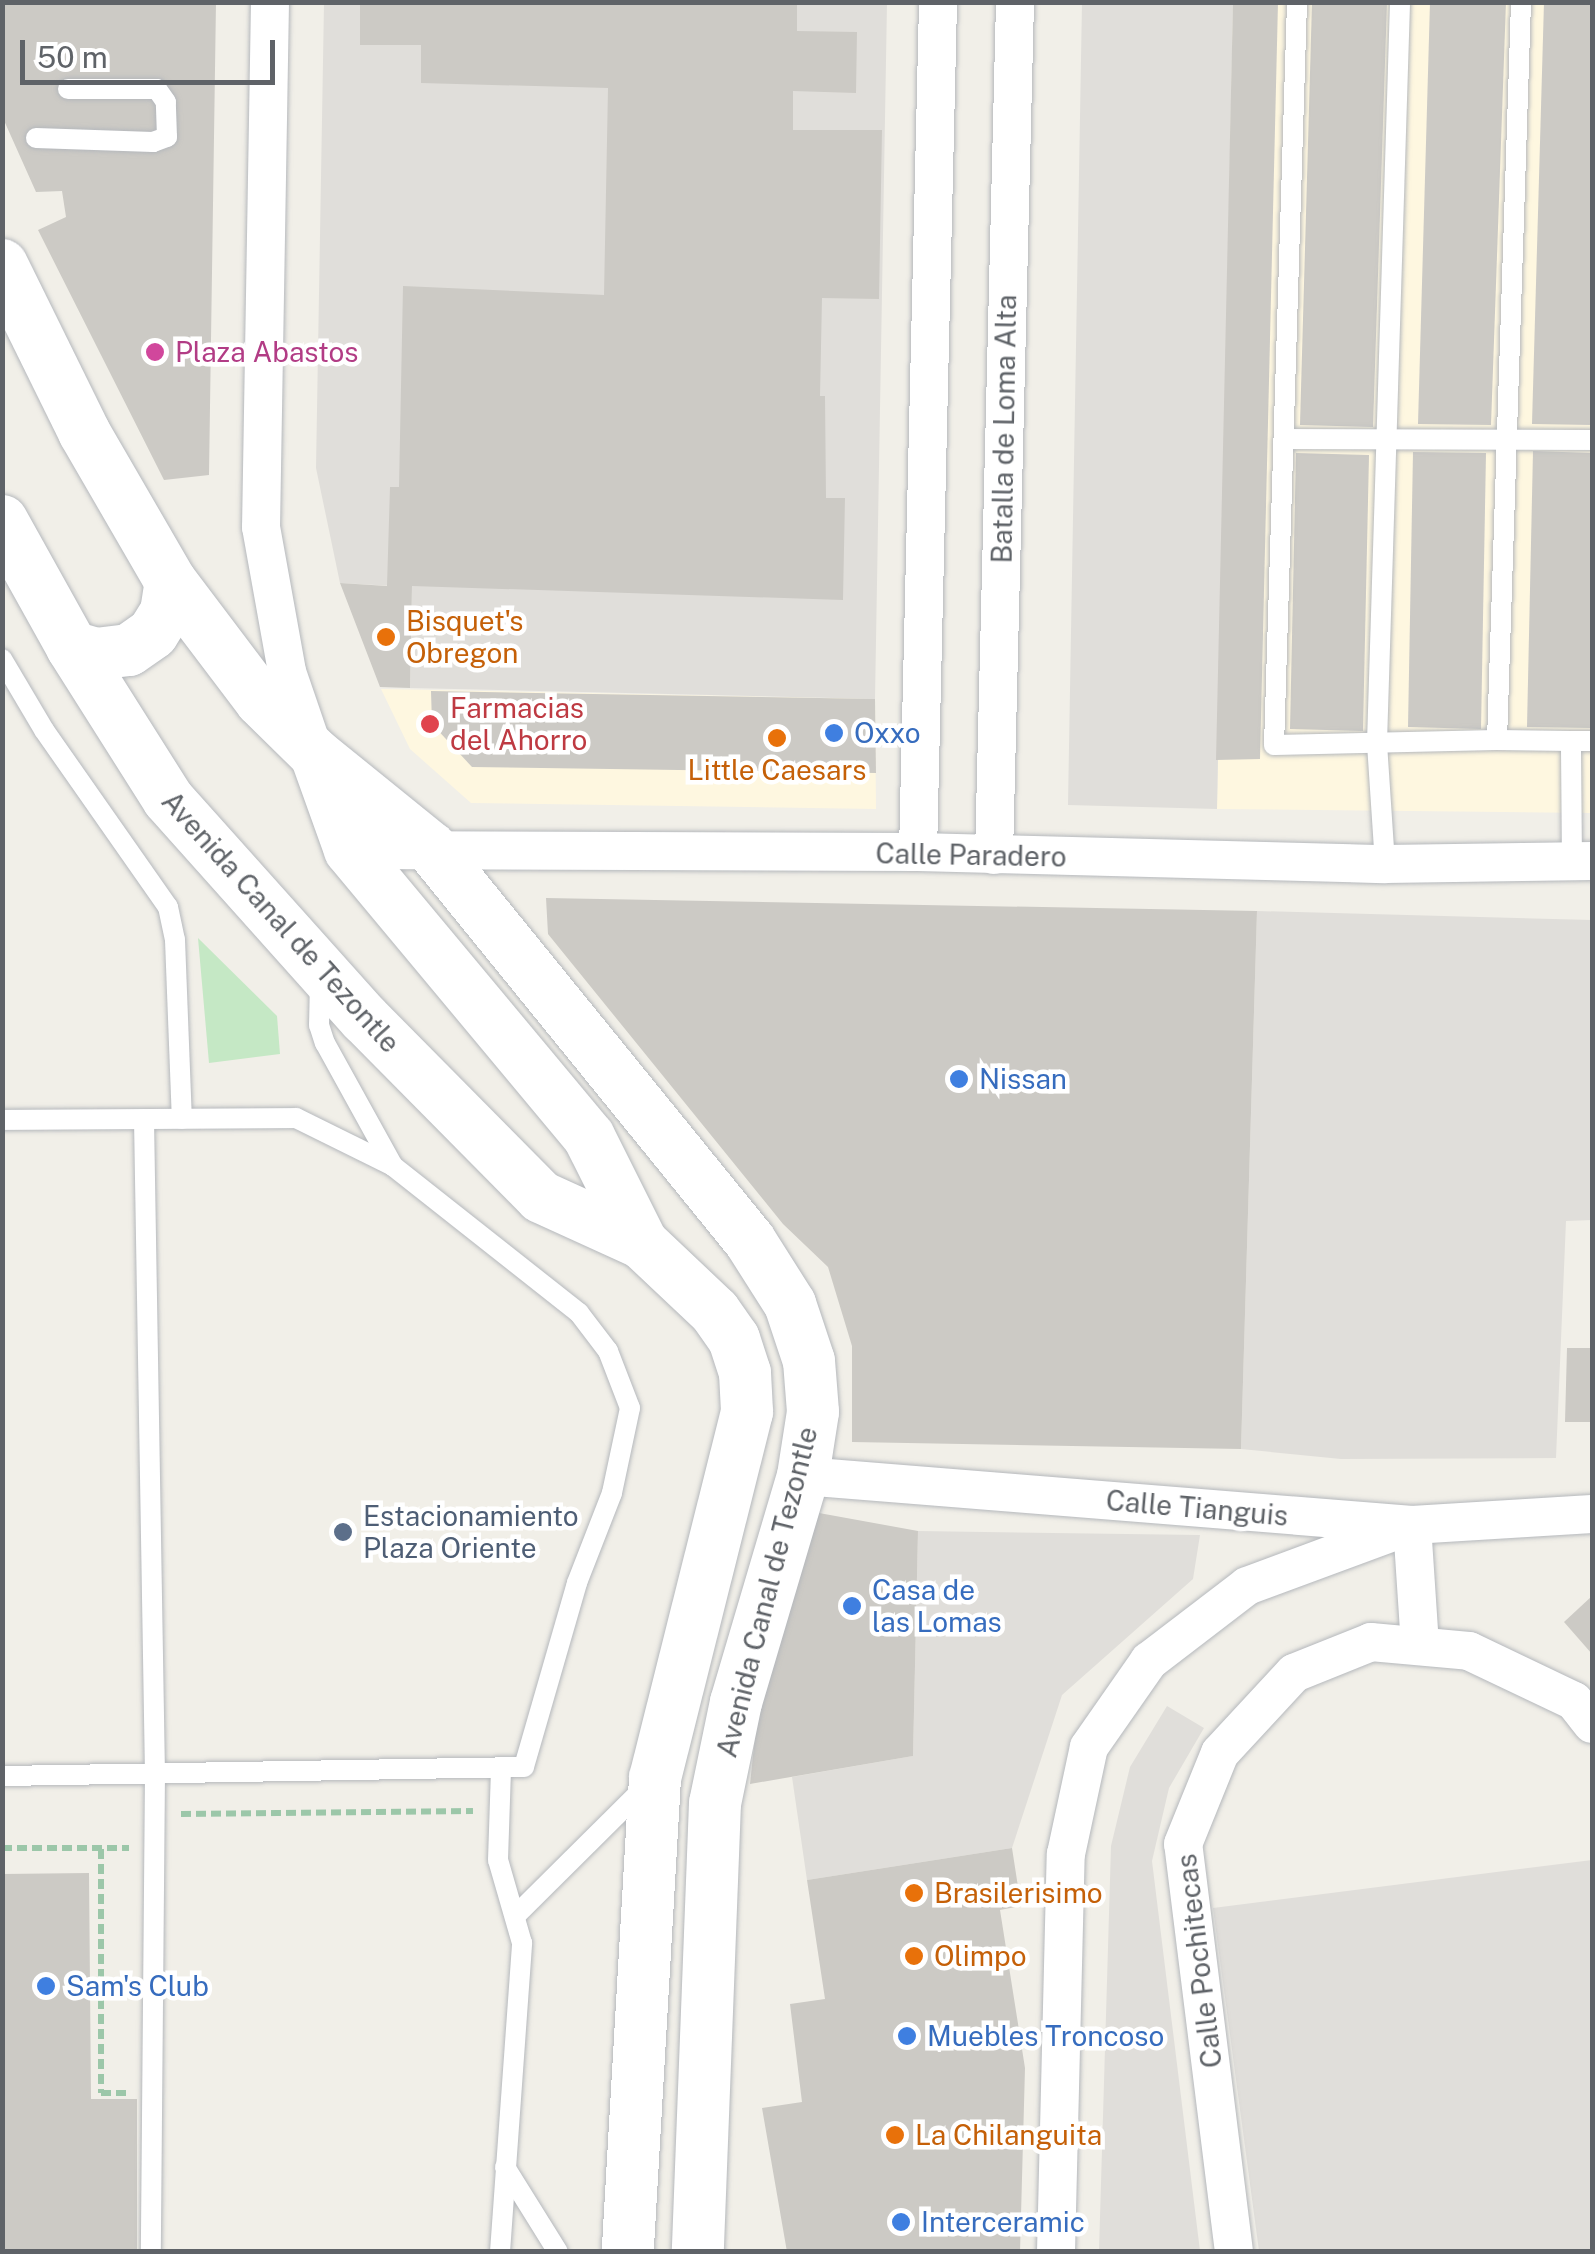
<!DOCTYPE html>
<style>
body{margin:0}
#map{position:relative;width:1595px;height:2254px;overflow:hidden;background:#f1efe8;font-family:"Public Sans",sans-serif}
div>[style]{position:absolute}
.commercial>*{inset:0;background:#fef7e0}
.industrial>*{inset:0;background:#e0deda}
.green>*{inset:0;background:#c5e8c5}
.building>*{inset:0;background:#cccac5}
.path>*{height:6px;margin-top:-3px;transform-origin:0;background:repeating-linear-gradient(90deg,#9cc7a9 0 10px,transparent 0 15px)}
.roads{filter:drop-shadow(0 0 2px #b5b8bc) drop-shadow(0 0 2px #b5b8bc)}
.lane>*{height:20px;margin:-10px;padding:0 10px;transform-origin:10px;border-radius:10px;background:#fff}
.street>*{height:38px;margin:-19px;padding:0 19px;transform-origin:19px;border-radius:19px;background:#fff}
.secondary>*{height:52px;margin:-26px;padding:0 26px;transform-origin:26px;border-radius:26px;background:#fff}
.dots>*{width:28px;height:28px;translate:-50% -50%;box-sizing:border-box;border:5px solid #fff;border-radius:50%}
span{translate:-50% -50%;white-space:nowrap;text-align:center;line-height:1.15;-webkit-text-stroke:9px #fff;paint-order:stroke}
.hotel-label{font-size:28px;color:#b23c85}
.left{translate:0 -50%;text-align:left}
.street-label{font-size:28px;color:#5f6368}
.food-label{font-size:28px;color:#c56008}
.health-label{font-size:28px;color:#be3a42}
.shop-label{font-size:28px;color:#366cbe}
.service-label{font-size:28px;color:#4e5e75}
.frame{position:absolute;inset:0;border:5px solid #5f6368;pointer-events:none}
.scale{position:absolute;left:20px;top:40px;width:255px;height:45px;box-sizing:border-box;border:5px solid #5f6368;border-top:0;padding-left:12px;font-size:30px;line-height:35px;white-space:nowrap;color:#5f6368;-webkit-text-stroke:8px #fff;paint-order:stroke}
</style>
<div id="map">
<div class="commercial">
<i style="clip-path:polygon(1233px 3px,1592px 3px,1592px 813px,1217px 809px)"></i>
<i style="clip-path:polygon(381px 689px,875px 699px,876px 809px,471px 803px,410px 749px)"></i>
</div>
<div class="industrial">
<i style="clip-path:polygon(324px 3px,887px 3px,875px 699px,410px 688px,412px 587px,340px 583px,316px 468px)"></i>
<i style="clip-path:polygon(1082px 3px,1233px 3px,1217px 809px,1068px 805px)"></i>
<i style="clip-path:polygon(1257px 911px,1592px 920px,1592px 1220px,1566px 1221px,1556px 1458px,1341px 1459px,1241px 1449px)"></i>
<i style="clip-path:polygon(918px 1531px,1200px 1535px,1193px 1579px,1062px 1695px,1012px 1848px,807px 1880px,792px 1777px,913px 1756px)"></i>
<i style="clip-path:polygon(1167px 1706px,1204px 1728px,1169px 1788px,1152px 1861px,1200px 2251px,1099px 2251px,1111px 1846px,1130px 1767px)"></i>
<i style="clip-path:polygon(1592px 1860px,1592px 2251px,1259px 2251px,1213px 1908px)"></i>
</div>
<div class="green">
<i style="clip-path:polygon(198px 938px,277px 1016px,280px 1054px,209px 1063px)"></i>
</div>
<div class="building">
<i style="clip-path:polygon(2px 2px,216px 2px,209px 475px,164px 480px,38px 230px,66px 217px,62px 191px,36px 192px,2px 116px)"></i>
<i style="clip-path:polygon(360px 2px,797px 2px,797px 31px,857px 32px,856px 93px,793px 91px,793px 130px,882px 130px,879px 299px,822px 298px,820px 396px,825px 396px,826px 498px,845px 498px,843px 600px,412px 586px,410px 688px,380px 687px,340px 583px,387px 586px,390px 487px,399px 487px,403px 286px,604px 295px,608px 88px,421px 83px,421px 45px,360px 45px)"></i>
<i style="clip-path:polygon(1233px 2px,1278px 2px,1260px 759px,1216px 760px)"></i>
<i style="clip-path:polygon(1312px 2px,1387px 2px,1373px 427px,1300px 425px)"></i>
<i style="clip-path:polygon(1430px 2px,1506px 2px,1491px 425px,1418px 424px)"></i>
<i style="clip-path:polygon(1544px 2px,1592px 2px,1592px 425px,1532px 424px)"></i>
<i style="clip-path:polygon(1533px 451px,1592px 453px,1592px 728px,1527px 727px)"></i>
<i style="clip-path:polygon(1413px 452px,1486px 453px,1481px 729px,1408px 727px)"></i>
<i style="clip-path:polygon(1296px 453px,1369px 455px,1363px 731px,1290px 729px)"></i>
<i style="clip-path:polygon(431px 691px,875px 699px,876px 773px,472px 767px,432px 724px)"></i>
<i style="clip-path:polygon(546px 898px,1257px 911px,1241px 1449px,852px 1442px,852px 1346px,828px 1267px,783px 1224px,548px 934px)"></i>
<i style="clip-path:polygon(1567px 1348px,1592px 1348px,1592px 1422px,1565px 1422px)"></i>
<i style="clip-path:polygon(819px 1513px,918px 1531px,913px 1756px,750px 1784px,761px 1681px)"></i>
<i style="clip-path:polygon(1592px 1596px,1592px 1654px,1564px 1622px)"></i>
<i style="clip-path:polygon(1012px 1848px,1021px 1906px,1000px 1910px,1025px 2068px,1020px 2252px,787px 2252px,762px 2108px,802px 2102px,790px 2004px,825px 1999px,807px 1880px)"></i>
<i style="clip-path:polygon(89px 1873px,91px 2099px,137px 2099px,137px 2252px,2px 2252px,2px 1874px)"></i>
</div>
<div class="path">
<i style="left:181px;top:1814px;width:292px;rotate:-0.6deg"></i>
<i style="left:2px;top:1848px;width:127px"></i>
<i style="left:101px;top:1849px;width:244px;rotate:90deg"></i>
<i style="left:101px;top:2093px;width:25px"></i>
</div>
<div class="roads">
<div class="lane">
<i style="left:1297px;top:2px;width:743px;rotate:91.77deg"></i>
<i style="left:1274px;top:745px;width:223px;rotate:-1.3deg"></i>
<i style="left:1521px;top:2px;width:738px;rotate:91.86deg"></i>
<i style="left:1497px;top:740px;width:74px;rotate:0.8deg"></i>
<i style="left:36px;top:138px;width:117px;rotate:2deg"></i>
<i style="left:153px;top:142px;width:15px;rotate:-20deg"></i>
<i style="left:167px;top:137px;width:35px;rotate:-92deg"></i>
<i style="left:166px;top:102px;width:16px;rotate:-125deg"></i>
<i style="left:157px;top:89px;width:89px;rotate:180deg"></i>
<i style="left:1284px;top:439px;width:308px;rotate:0.2deg"></i>
<i style="left:2px;top:659px;width:82px;rotate:59.4deg"></i>
<i style="left:44px;top:730px;width:216px;rotate:55deg"></i>
<i style="left:168px;top:907px;width:34px;rotate:78deg"></i>
<i style="left:175px;top:940px;width:179px;rotate:87.8deg"></i>
<i style="left:1572px;top:863px;width:122px;rotate:-90.5deg"></i>
<i style="left:1571px;top:741px;width:21px"></i>
<i style="left:1385px;top:864px;width:121px;rotate:-93.8deg"></i>
<i style="left:1377px;top:743px;width:741px;rotate:-88.22deg"></i>
<i style="left:320px;top:982px;width:43px;rotate:91.3deg"></i>
<i style="left:319px;top:1025px;width:19px;rotate:72deg"></i>
<i style="left:325px;top:1043px;width:141px;rotate:61.1deg"></i>
<i style="left:144px;top:1119px;width:654px;rotate:89.04deg"></i>
<i style="left:155px;top:1773px;width:479px;rotate:90.5deg"></i>
<i style="left:2px;top:1120px;width:294px;rotate:-0.4deg"></i>
<i style="left:296px;top:1118px;width:108px;rotate:26.3deg"></i>
<i style="left:393px;top:1166px;width:237px;rotate:38.3deg"></i>
<i style="left:579px;top:1313px;width:48px;rotate:52.7deg"></i>
<i style="left:608px;top:1351px;width:61px;rotate:68.9deg"></i>
<i style="left:630px;top:1408px;width:87px;rotate:102deg"></i>
<i style="left:612px;top:1493px;width:97px;rotate:111.3deg"></i>
<i style="left:577px;top:1583px;width:191px;rotate:106.1deg"></i>
<i style="left:524px;top:1767px;width:522px;rotate:179.01deg"></i>
<i style="left:515px;top:1916px;width:185px;rotate:-44.8deg"></i>
<i style="left:505px;top:2167px;width:100px;rotate:58.1deg"></i>
<i style="left:500px;top:2252px;width:310px;rotate:-85.9deg"></i>
<i style="left:522px;top:1943px;width:86px;rotate:-106.1deg"></i>
<i style="left:498px;top:1860px;width:92px;rotate:-88.1deg"></i>
</div>
<div class="street">
<i style="left:270px;top:2px;width:525px;rotate:90.98deg"></i>
<i style="left:261px;top:527px;width:147px;rotate:79.8deg"></i>
<i style="left:287px;top:672px;width:80px;rotate:71.1deg"></i>
<i style="left:350px;top:850px;width:568px;rotate:0.2deg"></i>
<i style="left:918px;top:852px;width:467px;rotate:1.5deg"></i>
<i style="left:1385px;top:864px;width:207px;rotate:-0.8deg"></i>
<i style="left:918px;top:852px;width:850px;rotate:-88.65deg"></i>
<i style="left:994px;top:855px;width:853px;rotate:-88.59deg"></i>
<i style="left:803px;top:1476px;width:611px;rotate:4.6deg"></i>
<i style="left:1412px;top:1525px;width:180px;rotate:-3.5deg"></i>
<i style="left:1056px;top:2252px;width:398px;rotate:-88.6deg"></i>
<i style="left:1066px;top:1854px;width:109px;rotate:-77.9deg"></i>
<i style="left:1089px;top:1747px;width:105px;rotate:-55.1deg"></i>
<i style="left:1149px;top:1661px;width:123px;rotate:-37.4deg"></i>
<i style="left:1247px;top:1586px;width:176px;rotate:-20.3deg"></i>
<i style="left:1412px;top:1525px;width:121px;rotate:86.2deg"></i>
<i style="left:1234px;top:2252px;width:411px;rotate:-97.1deg"></i>
<i style="left:1183px;top:1844px;width:98px;rotate:-67.9deg"></i>
<i style="left:1220px;top:1753px;width:109px;rotate:-47.2deg"></i>
<i style="left:1294px;top:1673px;width:83px;rotate:-21.9deg"></i>
<i style="left:1371px;top:1642px;width:98px;rotate:5.2deg"></i>
<i style="left:1469px;top:1651px;width:116px;rotate:25.5deg"></i>
<i style="left:1574px;top:1701px;width:29px;rotate:52deg"></i>
</div>
<div class="secondary">
<i style="left:2px;top:265px;width:186px;rotate:63.8deg"></i>
<i style="left:84px;top:432px;width:173px;rotate:59.9deg"></i>
<i style="left:171px;top:582px;width:149px;rotate:52.9deg"></i>
<i style="left:261px;top:701px;width:76px;rotate:44.5deg"></i>
<i style="left:315px;top:754px;width:149px;rotate:39deg"></i>
<i style="left:431px;top:848px;width:506px;rotate:50.93deg"></i>
<i style="left:750px;top:1241px;width:75px;rotate:57.6deg"></i>
<i style="left:790px;top:1304px;width:60px;rotate:71.6deg"></i>
<i style="left:809px;top:1361px;width:51px;rotate:85.5deg"></i>
<i style="left:813px;top:1412px;width:65px;rotate:98.9deg"></i>
<i style="left:803px;top:1476px;width:236px;rotate:106.5deg"></i>
<i style="left:736px;top:1702px;width:103px;rotate:101.7deg"></i>
<i style="left:715px;top:1803px;width:449px;rotate:92.2deg"></i>
<i style="left:2px;top:521px;width:144px;rotate:60.9deg"></i>
<i style="left:72px;top:647px;width:180px;rotate:57.7deg"></i>
<i style="left:168px;top:799px;width:295px;rotate:48.2deg"></i>
<i style="left:365px;top:1019px;width:250px;rotate:45.3deg"></i>
<i style="left:541px;top:1197px;width:111px;rotate:24.5deg"></i>
<i style="left:642px;top:1243px;width:100px;rotate:43.4deg"></i>
<i style="left:715px;top:1312px;width:33px;rotate:55deg"></i>
<i style="left:734px;top:1339px;width:36px;rotate:72deg"></i>
<i style="left:745px;top:1373px;width:39px;rotate:87deg"></i>
<i style="left:747px;top:1412px;width:377px;rotate:104.1deg"></i>
<i style="left:655px;top:1778px;width:475px;rotate:93.3deg"></i>
<i style="left:72px;top:647px;width:25px;rotate:16deg"></i>
<i style="left:96px;top:654px;width:33px;rotate:-7deg"></i>
<i style="left:129px;top:650px;width:29px;rotate:-35deg"></i>
<i style="left:153px;top:633px;width:25px;rotate:-58deg"></i>
<i style="left:166px;top:612px;width:30px;rotate:-81deg"></i>
<i style="left:316px;top:755px;width:101px;rotate:70.3deg"></i>
<i style="left:350px;top:850px;width:373px;rotate:50.2deg"></i>
<i style="left:589px;top:1137px;width:119px;rotate:63.4deg"></i>
</div>
</div>
<div class="dots">
<i style="left:155px;top:352px;background:#d1479c"></i>
<i style="left:386px;top:637px;background:#e8710a"></i>
<i style="left:430px;top:724px;background:#e0444e"></i>
<i style="left:834px;top:733px;background:#3f7fe0"></i>
<i style="left:777px;top:738px;background:#e8710a"></i>
<i style="left:959px;top:1079px;background:#3f7fe0"></i>
<i style="left:343px;top:1532px;background:#5c6f8a"></i>
<i style="left:852px;top:1606px;background:#3f7fe0"></i>
<i style="left:914px;top:1893px;background:#e8710a"></i>
<i style="left:914px;top:1956px;background:#e8710a"></i>
<i style="left:46px;top:1986px;background:#3f7fe0"></i>
<i style="left:907px;top:2036px;background:#3f7fe0"></i>
<i style="left:895px;top:2135px;background:#e8710a"></i>
<i style="left:901px;top:2222px;background:#3f7fe0"></i>
</div>
<div class="hotel-label">
<span class="left" style="left:175px;top:352px">Plaza Abastos</span>
</div>
<div class="street-label">
<span style="left:1004px;top:429px;rotate:-89deg">Batalla de Loma Alta</span>
<span style="left:971px;top:855px;rotate:1deg">Calle Paradero</span>
<span style="left:281px;top:922px;rotate:48deg">Avenida Canal de Tezontle</span>
<span style="left:1197px;top:1508px;rotate:5deg">Calle Tianguis</span>
<span style="left:767px;top:1592px;rotate:-76deg">Avenida Canal de Tezontle</span>
<span style="left:1199px;top:1961px;rotate:-97deg">Calle Pochitecas</span>
</div>
<div class="food-label">
<span class="left" style="left:406px;top:637px">Bisquet's<br>Obregon</span>
<span style="left:777px;top:770px">Little Caesars</span>
<span class="left" style="left:934px;top:1893px">Brasilerisimo</span>
<span class="left" style="left:934px;top:1956px">Olimpo</span>
<span class="left" style="left:915px;top:2135px">La Chilanguita</span>
</div>
<div class="health-label">
<span class="left" style="left:450px;top:724px">Farmacias<br>del Ahorro</span>
</div>
<div class="shop-label">
<span class="left" style="left:854px;top:733px">Oxxo</span>
<span class="left" style="left:979px;top:1079px">Nissan</span>
<span class="left" style="left:872px;top:1606px">Casa de<br>las Lomas</span>
<span class="left" style="left:66px;top:1986px">Sam's Club</span>
<span class="left" style="left:927px;top:2036px">Muebles Troncoso</span>
<span class="left" style="left:921px;top:2222px">Interceramic</span>
</div>
<div class="service-label">
<span class="left" style="left:363px;top:1532px">Estacionamiento<br>Plaza Oriente</span>
</div>
<div class="frame"></div>
<div class="scale">50 m</div>
</div>
